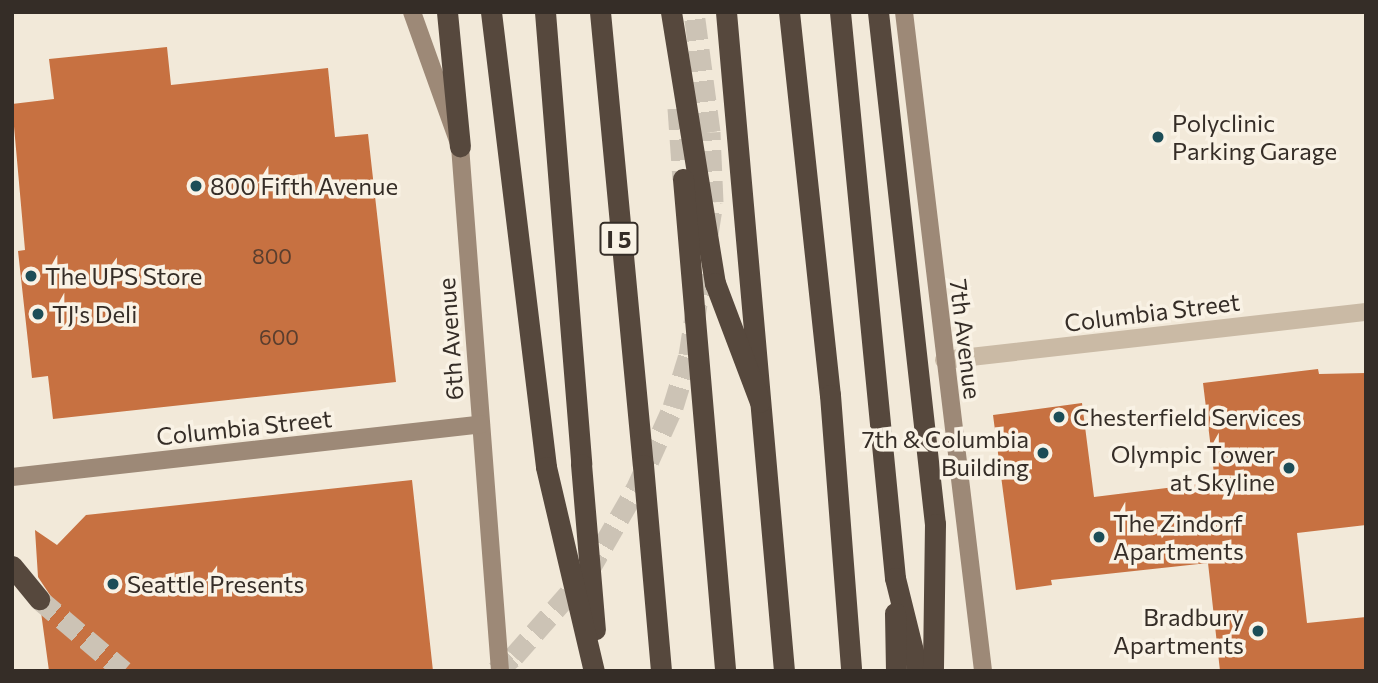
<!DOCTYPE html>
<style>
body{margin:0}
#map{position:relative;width:1378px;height:683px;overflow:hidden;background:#f2e9d9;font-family:Commissioner,sans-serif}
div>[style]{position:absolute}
.building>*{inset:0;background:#c77141}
.highway-tunnel>*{height:21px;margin-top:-10.5px;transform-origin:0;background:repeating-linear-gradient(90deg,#ccc3b5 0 21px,transparent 0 31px)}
.street>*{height:18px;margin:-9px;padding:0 9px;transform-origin:9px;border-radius:9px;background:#cabaa5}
.secondary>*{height:18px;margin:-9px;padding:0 9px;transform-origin:9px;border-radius:9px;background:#9d8977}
.highway>*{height:21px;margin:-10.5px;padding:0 10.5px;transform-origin:10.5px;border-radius:10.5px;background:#56483d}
.highway-bridge>*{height:21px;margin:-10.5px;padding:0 10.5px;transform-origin:10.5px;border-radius:10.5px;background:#56483d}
.dots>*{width:19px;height:19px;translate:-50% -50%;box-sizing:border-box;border:4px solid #f9f2e5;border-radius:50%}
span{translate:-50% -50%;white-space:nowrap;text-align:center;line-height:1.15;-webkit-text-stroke:7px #f9f2e5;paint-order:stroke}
.number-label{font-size:21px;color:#5a3e2e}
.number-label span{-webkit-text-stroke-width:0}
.shield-label span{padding:2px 5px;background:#f9f2e5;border:2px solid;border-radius:5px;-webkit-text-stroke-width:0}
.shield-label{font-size:23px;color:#352d27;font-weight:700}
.poi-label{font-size:24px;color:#352d27}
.left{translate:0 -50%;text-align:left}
.right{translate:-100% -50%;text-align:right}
.street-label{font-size:24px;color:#352d27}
.frame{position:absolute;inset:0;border:14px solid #352d27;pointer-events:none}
</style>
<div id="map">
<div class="building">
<i style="clip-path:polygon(167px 47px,171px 85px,328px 68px,335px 137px,368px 134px,396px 382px,53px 419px,48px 376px,32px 378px,18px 251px,25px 250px,12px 104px,54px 99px,49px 59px)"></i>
<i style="clip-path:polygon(1318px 369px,1319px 374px,1366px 373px,1366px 525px,1297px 533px,1307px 623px,1366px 617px,1366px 671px,1220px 671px,1208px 563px,1051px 580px,1052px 585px,1016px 590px,993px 415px,1082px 403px,1094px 497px,1215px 482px,1203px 383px)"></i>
<i style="clip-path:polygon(412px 480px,433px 671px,49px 671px,41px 612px,48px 609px,52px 598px,38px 577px,35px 530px,57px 545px,86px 515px)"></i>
</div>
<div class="highway-tunnel">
<i style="left:678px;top:108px;width:71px;rotate:86deg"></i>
<i style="left:39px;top:599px;width:111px;rotate:40.3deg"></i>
<i style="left:496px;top:671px;width:23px;rotate:-40deg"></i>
<i style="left:514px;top:656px;width:112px;rotate:-48.6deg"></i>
<i style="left:588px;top:572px;width:96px;rotate:-60deg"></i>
<i style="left:636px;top:489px;width:90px;rotate:-65.7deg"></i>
<i style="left:673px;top:407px;width:54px;rotate:-72.9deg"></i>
<i style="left:689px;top:355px;width:155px;rotate:-81.1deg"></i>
<i style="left:713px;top:202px;width:70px;rotate:-92.5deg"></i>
<i style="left:710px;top:132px;width:121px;rotate:-97.6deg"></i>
</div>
<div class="street">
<i style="left:944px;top:360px;width:425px;rotate:-6.5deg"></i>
</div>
<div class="secondary">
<i style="left:412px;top:12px;width:142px;rotate:70.3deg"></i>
<i style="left:460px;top:146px;width:527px;rotate:85.64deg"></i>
<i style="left:904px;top:12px;width:664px;rotate:83.16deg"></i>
<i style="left:12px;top:477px;width:472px;rotate:-6.4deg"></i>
</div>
<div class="highway">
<i style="left:447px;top:12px;width:135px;rotate:84.5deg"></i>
<i style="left:491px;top:12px;width:458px;rotate:83.1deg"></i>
<i style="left:545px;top:12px;width:453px;rotate:85.4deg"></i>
<i style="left:600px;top:12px;width:455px;rotate:84.6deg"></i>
<i style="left:726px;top:12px;width:662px;rotate:84.97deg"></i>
<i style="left:789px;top:12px;width:385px;rotate:83.9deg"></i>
<i style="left:830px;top:395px;width:277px;rotate:85.6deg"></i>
<i style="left:840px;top:12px;width:569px;rotate:84.45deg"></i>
<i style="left:895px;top:578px;width:96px;rotate:76.1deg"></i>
<i style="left:878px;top:12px;width:515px;rotate:83.65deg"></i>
<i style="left:935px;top:524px;width:147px;rotate:90.8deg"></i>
<i style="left:12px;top:566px;width:43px;rotate:50.7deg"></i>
<i style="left:895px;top:613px;width:58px;rotate:89deg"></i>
</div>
<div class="highway-bridge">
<i style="left:671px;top:12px;width:275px;rotate:80.8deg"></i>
<i style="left:715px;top:283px;width:127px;rotate:69.3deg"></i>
<i style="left:683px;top:179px;width:494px;rotate:85.1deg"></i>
<i style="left:581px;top:464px;width:166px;rotate:85.2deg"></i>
<i style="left:643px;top:465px;width:207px;rotate:85deg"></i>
<i style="left:546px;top:467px;width:210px;rotate:76.8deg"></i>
</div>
<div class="dots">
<i style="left:1158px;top:137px;background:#1c4d57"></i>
<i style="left:196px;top:186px;background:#1c4d57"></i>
<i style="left:31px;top:276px;background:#1c4d57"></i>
<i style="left:38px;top:314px;background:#1c4d57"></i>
<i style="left:1059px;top:417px;background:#1c4d57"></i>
<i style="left:1043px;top:453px;background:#1c4d57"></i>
<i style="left:1289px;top:468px;background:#1c4d57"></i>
<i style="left:1099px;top:537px;background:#1c4d57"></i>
<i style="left:113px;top:584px;background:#1c4d57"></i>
<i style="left:1258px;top:631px;background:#1c4d57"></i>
</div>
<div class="number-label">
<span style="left:272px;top:256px">800</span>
<span style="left:279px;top:337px">600</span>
</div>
<div class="shield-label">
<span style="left:619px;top:239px">I 5</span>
</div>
<div class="poi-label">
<span class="left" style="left:1172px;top:137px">Polyclinic<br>Parking Garage</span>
<span class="left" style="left:210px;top:186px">800 Fifth Avenue</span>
<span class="left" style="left:45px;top:276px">The UPS Store</span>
<span class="left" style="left:52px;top:314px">TJ's Deli</span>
<span class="left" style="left:1073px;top:417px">Chesterfield Services</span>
<span class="right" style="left:1029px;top:453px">7th &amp; Columbia<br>Building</span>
<span class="right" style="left:1275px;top:468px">Olympic Tower<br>at Skyline</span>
<span class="left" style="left:1113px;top:537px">The Zindorf<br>Apartments</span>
<span class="left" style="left:127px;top:584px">Seattle Presents</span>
<span class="right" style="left:1244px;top:631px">Bradbury<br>Apartments</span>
</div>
<div class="street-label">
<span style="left:1152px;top:312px;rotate:-7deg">Columbia Street</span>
<span style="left:450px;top:339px;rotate:-94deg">6th Avenue</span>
<span style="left:966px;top:339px;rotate:83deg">7th Avenue</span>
<span style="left:244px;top:427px;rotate:-6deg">Columbia Street</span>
</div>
<div class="frame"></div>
</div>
